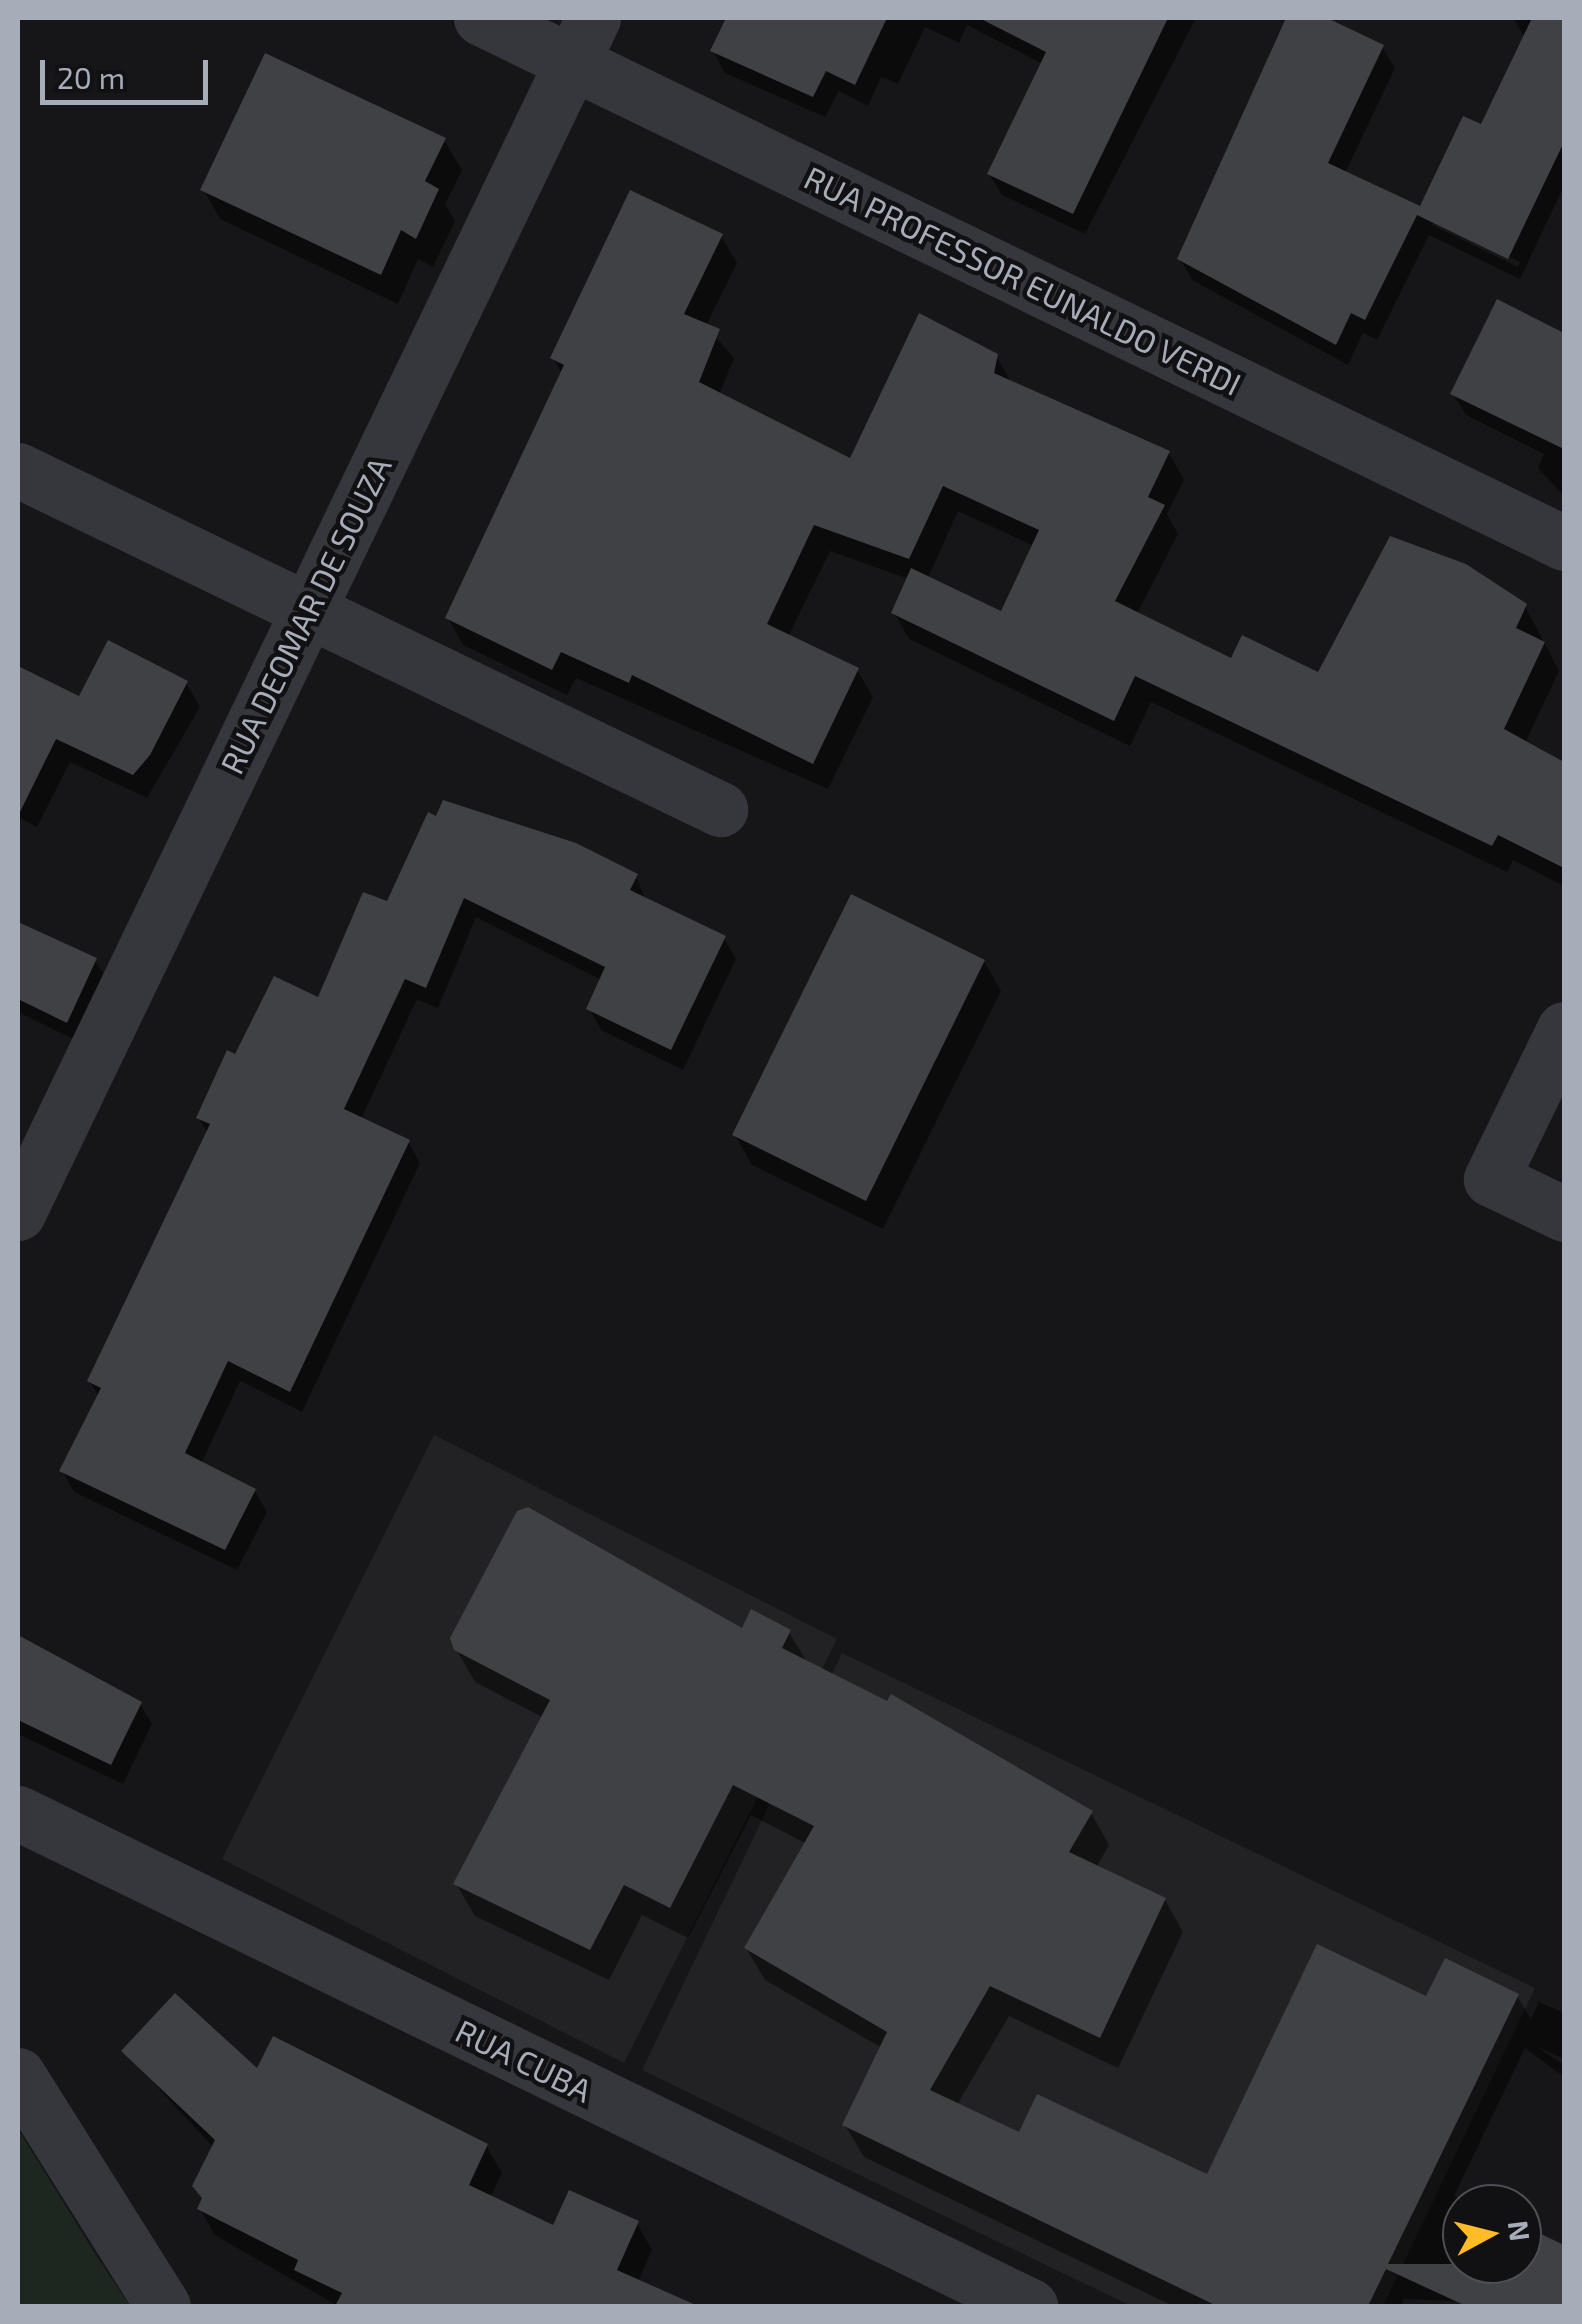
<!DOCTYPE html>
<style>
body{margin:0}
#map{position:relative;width:1582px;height:2324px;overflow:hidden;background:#161618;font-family:"Exo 2",sans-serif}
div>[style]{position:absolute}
.built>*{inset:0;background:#222225}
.green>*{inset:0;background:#1d271f}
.shadow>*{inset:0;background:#0007}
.building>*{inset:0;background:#404145}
.minor>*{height:55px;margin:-27.5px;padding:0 27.5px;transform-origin:27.5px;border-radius:27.5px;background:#36373d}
span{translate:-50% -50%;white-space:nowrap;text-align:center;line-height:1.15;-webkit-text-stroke:9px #111113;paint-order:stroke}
.street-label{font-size:32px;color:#a7acb9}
.frame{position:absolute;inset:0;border:20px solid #a7acb9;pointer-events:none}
.north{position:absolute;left:1442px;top:2184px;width:100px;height:100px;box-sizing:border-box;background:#111113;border:2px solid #4d4f55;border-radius:50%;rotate:83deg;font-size:28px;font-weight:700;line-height:40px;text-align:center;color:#a7acb9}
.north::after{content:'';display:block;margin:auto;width:35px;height:45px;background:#ffbc27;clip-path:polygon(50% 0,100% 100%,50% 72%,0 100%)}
.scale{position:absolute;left:40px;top:60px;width:168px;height:45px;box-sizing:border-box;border:5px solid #a7acb9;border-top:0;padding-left:12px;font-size:30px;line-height:35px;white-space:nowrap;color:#a7acb9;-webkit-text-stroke:8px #111113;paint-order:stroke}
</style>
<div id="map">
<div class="built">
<i style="clip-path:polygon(434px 1435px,837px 1639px,624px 2063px,222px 1859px)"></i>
<i style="clip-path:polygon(842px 1653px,1535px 1988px,1383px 2306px,1131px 2306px,642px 2070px)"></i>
</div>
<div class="green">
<i style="clip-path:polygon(18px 2129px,94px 2252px,130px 2306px,18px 2306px)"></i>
</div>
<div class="shadow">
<i style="clip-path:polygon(729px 18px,1196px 18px,1085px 234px,1002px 195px,989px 174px,1043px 64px,967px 25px,959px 43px,925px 27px,898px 84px,881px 77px,868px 106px,839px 91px,825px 117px,725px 73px,713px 51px)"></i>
<i style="clip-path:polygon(evenodd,1290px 18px,1321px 18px,1382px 47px,1395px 68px,1345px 173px,1421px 209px,1482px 127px,1525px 38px,1513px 18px,1564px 18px,1564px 186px,1520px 279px,1429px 235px,1377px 340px,1363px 333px,1348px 365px,1192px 280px,1180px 259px,1290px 18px,1435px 221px,1520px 262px,1518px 267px,1432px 225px,1435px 221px)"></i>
<i style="clip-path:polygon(444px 140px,462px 170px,445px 204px,455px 221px,433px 267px,418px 259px,398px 304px,220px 219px,203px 189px)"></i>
<i style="clip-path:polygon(evenodd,721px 236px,737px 263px,706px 326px,734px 358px,719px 395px,851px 461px,996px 356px,1012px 384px,1169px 453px,1184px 480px,1167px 514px,1178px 534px,1137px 614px,1232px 662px,1319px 675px,1525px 606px,1559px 671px,1525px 743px,1564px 764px,1564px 886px,1513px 860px,1507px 872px,1151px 702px,1130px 746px,909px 639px,894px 612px,909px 579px,830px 551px,788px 637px,857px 670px,873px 697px,828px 789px,576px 678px,567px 695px,463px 645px,448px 618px,562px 374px,553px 358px,721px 236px,958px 511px,1034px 546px,1002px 614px,928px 578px,958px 511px)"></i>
<i style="clip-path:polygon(1498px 302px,1564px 336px,1564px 496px,1538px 468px,1544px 454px,1466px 415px,1453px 394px)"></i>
<i style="clip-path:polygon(18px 669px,80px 700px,186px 683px,200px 707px,147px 798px,70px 762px,37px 827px,18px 817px)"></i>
<i style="clip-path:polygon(636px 876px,646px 901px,724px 938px,736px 959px,683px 1070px,601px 1030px,589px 1008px,602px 980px,476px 917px,438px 1008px,417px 999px,361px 1119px,408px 1142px,420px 1163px,302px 1412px,240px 1381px,201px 1464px,254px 1490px,267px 1512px,237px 1570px,74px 1492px,62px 1471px,99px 1397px,90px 1381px,208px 1134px,198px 1117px,237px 1057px,319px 1000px,389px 905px)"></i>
<i style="clip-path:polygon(18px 928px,95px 960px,107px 981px,79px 1042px,18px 1012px)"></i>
<i style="clip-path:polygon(984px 961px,1001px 991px,883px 1229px,752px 1165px,735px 1135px)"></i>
<i style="clip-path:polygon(789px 1632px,808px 1664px,1091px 1813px,1109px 1845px,1096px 1868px,1165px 1900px,1183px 1932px,1118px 2068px,1009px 2016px,957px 2105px,1020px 2135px,1208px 2178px,1427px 2000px,1517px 1996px,1531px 2019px,1539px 2002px,1564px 2013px,1564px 2059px,1536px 2046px,1564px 2065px,1564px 2077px,1525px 2048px,1454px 2196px,1470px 2204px,1462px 2204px,1462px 2264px,1522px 2264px,1522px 2228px,1564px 2248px,1564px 2306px,1404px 2299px,1401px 2306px,1173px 2306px,864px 2157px,845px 2125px,882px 2048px,765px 1980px,746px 1948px,807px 1844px,751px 1815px,688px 1938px,642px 1915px,609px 1980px,475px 1916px,456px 1884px,544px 1718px,475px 1682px,456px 1649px)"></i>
<i style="clip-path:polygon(18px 1638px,140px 1704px,152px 1724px,123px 1784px,18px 1734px)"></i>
<i style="clip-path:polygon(124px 2051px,258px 2072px,486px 2146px,502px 2173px,490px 2198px,554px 2228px,637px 2223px,652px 2250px,638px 2282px,667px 2306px,338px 2306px,215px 2235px,200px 2209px,214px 2148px)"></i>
</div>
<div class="building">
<i style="clip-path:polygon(726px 18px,887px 18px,855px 85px,826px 71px,813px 97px,710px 51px)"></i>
<i style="clip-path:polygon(979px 18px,1168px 18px,1073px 214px,987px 174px,1046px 52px)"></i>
<i style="clip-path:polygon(1286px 18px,1327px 18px,1384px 45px,1328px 163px,1420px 206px,1463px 116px,1481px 124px,1532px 18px,1564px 18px,1564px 142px,1508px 259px,1417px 215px,1365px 320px,1351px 313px,1336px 345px,1177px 259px)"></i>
<i style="clip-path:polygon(265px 53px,446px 138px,425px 181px,439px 189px,416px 239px,401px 230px,381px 275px,200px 190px)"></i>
<i style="clip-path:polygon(630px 190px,723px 234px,684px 314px,720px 329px,699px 382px,850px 458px,919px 313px,998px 354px,994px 373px,1170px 451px,1148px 497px,1165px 505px,1115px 601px,1231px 658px,1242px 635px,1318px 672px,1390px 536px,1466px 564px,1527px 604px,1516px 628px,1545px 642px,1504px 729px,1564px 762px,1564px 868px,1498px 835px,1492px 846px,1135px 676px,1114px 721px,891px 613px,911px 568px,1001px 611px,1039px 530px,943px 486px,909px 559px,814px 525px,767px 624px,859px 668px,813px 764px,632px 675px,629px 683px,561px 652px,552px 670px,445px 618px,564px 365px,550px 358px)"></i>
<i style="clip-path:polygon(1497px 299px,1564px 333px,1564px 449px,1450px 394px)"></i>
<i style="clip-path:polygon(108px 640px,188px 681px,150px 755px,133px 775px,56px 739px,18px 816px,18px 666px,79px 696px)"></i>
<i style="clip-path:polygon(443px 800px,576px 843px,638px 874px,630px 890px,726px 936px,671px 1050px,586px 1009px,605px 967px,464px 898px,426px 988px,405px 979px,344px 1109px,410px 1140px,290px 1392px,228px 1361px,185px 1453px,256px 1489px,225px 1550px,59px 1471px,101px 1388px,87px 1381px,210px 1124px,196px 1118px,227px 1050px,235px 1054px,274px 976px,318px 997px,363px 892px,387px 901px,428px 812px,436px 816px)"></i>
<i style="clip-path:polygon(851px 894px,985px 960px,866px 1201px,732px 1135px)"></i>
<i style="clip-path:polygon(18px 922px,97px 958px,67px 1023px,18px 999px)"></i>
<i style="clip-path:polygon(528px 1507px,742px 1628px,751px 1609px,791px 1630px,782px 1648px,887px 1701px,891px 1694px,1093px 1811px,1069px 1852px,1166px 1898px,1100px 2038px,990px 1986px,930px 2090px,1019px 2132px,1037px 2094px,1207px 2174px,1317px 1944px,1426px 1996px,1445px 1958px,1519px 1994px,1388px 2264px,1522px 2264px,1522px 2225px,1564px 2245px,1564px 2306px,1466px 2306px,1386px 2269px,1368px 2306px,1217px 2306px,842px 2125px,887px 2032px,744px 1948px,814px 1826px,733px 1785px,670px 1908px,624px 1885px,590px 1950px,453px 1884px,550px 1700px,454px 1650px,450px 1638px,517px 1511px)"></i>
<i style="clip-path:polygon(18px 1635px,142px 1702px,111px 1765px,18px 1720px)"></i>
<i style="clip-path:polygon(175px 1993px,257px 2068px,273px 2036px,488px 2144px,469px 2185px,553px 2225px,569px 2190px,639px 2221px,617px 2270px,698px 2306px,335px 2306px,342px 2293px,294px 2270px,298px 2260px,197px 2209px,202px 2198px,192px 2186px,215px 2140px,121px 2051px)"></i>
</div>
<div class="minor">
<i style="left:481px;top:18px;width:1204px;rotate:25.86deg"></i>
<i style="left:18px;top:470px;width:780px;rotate:25.78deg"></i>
<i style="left:1564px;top:1029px;width:167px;rotate:116deg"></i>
<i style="left:1491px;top:1179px;width:81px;rotate:25.6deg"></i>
<i style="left:18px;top:1213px;width:1326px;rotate:-64.3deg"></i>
<i style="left:18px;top:1813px;width:1126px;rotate:25.97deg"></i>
<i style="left:18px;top:2075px;width:273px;rotate:57.9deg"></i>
</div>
<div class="street-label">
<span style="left:1023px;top:280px;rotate:26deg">RUA PROFESSOR EUNALDO VERDI</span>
<span style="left:305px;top:615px;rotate:-64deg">RUA DEOMAR DE SOUZA</span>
<span style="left:524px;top:2060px;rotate:26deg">RUA CUBA</span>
</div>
<div class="frame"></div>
<div class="north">N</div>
<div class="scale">20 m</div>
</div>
